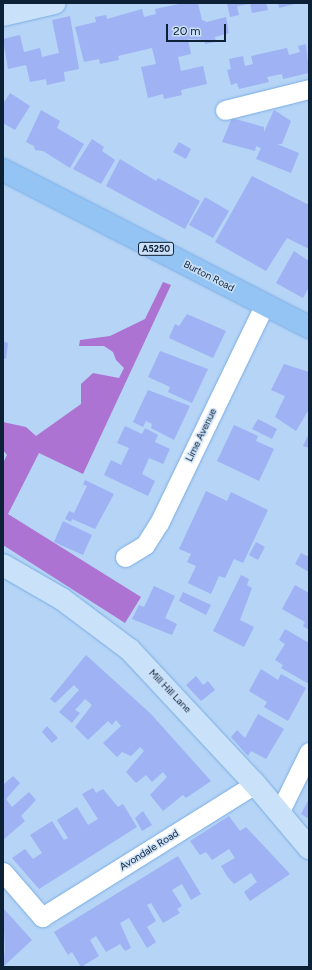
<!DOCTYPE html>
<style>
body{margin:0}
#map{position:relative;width:312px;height:970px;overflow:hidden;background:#b5d4f6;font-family:Figtree,sans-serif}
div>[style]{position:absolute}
.forest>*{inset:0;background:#ad73d3}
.building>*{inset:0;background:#9eb2f4}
.roads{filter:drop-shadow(0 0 1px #79ace3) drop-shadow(0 0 1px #79ace3)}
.street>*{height:19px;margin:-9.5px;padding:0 9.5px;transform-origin:9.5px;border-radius:9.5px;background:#fff}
.secondary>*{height:22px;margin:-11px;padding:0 11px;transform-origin:11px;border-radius:11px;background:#c9e1f9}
.primary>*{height:22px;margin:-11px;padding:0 11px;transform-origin:11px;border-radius:11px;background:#94c4f4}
span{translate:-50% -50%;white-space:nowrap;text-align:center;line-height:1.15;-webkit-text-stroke:3px #cbe0f7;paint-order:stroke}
.shield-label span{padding:1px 3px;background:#cbe0f7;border:1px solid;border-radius:3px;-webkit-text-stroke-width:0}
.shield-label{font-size:9px;color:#0c2136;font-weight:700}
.street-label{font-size:10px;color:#0c2136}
.frame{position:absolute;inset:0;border:4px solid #0c2136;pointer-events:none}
.scale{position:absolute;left:166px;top:24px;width:60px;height:18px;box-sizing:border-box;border:2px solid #0c2136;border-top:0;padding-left:5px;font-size:12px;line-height:14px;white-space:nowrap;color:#0c2136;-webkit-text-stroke:3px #cbe0f7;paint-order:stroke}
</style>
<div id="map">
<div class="forest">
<i style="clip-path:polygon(163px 282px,171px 285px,83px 474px,39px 453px,8px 514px,141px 597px,125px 623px,3px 545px,3px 463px,7px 455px,3px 450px,3px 422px,26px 427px,36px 436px,81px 404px,81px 384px,93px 373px,119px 378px,124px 368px,116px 360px,113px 352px,104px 346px,79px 346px,80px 340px,110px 336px,145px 319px)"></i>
</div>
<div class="building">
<i style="clip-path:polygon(184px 3px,198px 3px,202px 20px,207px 22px,226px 17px,229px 33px,215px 37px,216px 42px,205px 44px,204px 40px,188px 39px,191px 54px,178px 57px,181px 71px,203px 66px,207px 84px,181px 90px,182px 95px,164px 99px,163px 94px,148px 98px,141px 67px,156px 64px,152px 48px,118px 56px,119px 60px,100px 64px,99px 59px,84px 62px,75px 27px,96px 22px,95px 17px,106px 15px,107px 19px,142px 9px,144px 17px,156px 14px,155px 9px)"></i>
<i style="clip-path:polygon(227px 3px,248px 3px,249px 4px,237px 6px,239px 15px,230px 17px)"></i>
<i style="clip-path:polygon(250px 3px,266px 3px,268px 10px,252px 13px)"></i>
<i style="clip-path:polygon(278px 3px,295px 3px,295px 4px,279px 8px)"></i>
<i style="clip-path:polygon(70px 16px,79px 69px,64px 72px,65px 81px,47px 85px,46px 79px,30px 82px,26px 65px,8px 69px,3px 39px,20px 35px,24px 52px,40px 48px,42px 57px,59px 53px,52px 20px)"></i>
<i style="clip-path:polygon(306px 44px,309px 73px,283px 79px,282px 74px,267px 77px,269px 82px,239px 89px,237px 83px,231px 85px,227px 70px,231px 69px,229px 59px,243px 56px,245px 66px,253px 64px,251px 56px,287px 48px,289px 55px,300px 52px,298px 46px)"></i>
<i style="clip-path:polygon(10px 93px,30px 106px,15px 130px,3px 123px,3px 104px)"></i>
<i style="clip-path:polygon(41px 110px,60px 121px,57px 128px,84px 144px,70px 168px,43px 151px,35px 150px,34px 146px,26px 142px)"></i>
<i style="clip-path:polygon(274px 110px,291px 121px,282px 144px,277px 144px,299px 153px,291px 173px,256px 159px,261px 148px,256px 146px,255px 151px,222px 142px,232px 118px,264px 127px,264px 132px)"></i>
<i style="clip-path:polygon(92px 139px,104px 147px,102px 151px,115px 160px,101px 184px,73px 169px)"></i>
<i style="clip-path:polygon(179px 142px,191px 149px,186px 159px,173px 152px)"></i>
<i style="clip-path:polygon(120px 159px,156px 181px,158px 178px,200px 201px,185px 229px,106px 186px)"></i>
<i style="clip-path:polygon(252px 176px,309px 205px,309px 249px,287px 238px,266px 271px,215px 242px)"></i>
<i style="clip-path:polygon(205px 197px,229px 211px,213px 238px,189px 225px)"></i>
<i style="clip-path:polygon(294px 251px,309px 261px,309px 287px,303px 298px,276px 283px)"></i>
<i style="clip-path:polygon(187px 314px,226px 331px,213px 358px,169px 338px,175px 324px,179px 326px)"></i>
<i style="clip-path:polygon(3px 341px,8px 343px,6px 359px,3px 358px)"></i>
<i style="clip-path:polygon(160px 351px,208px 369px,192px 403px,168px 392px,170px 387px,148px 377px)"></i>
<i style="clip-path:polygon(284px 364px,309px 372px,309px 409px,296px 431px,275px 417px,285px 396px,271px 390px)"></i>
<i style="clip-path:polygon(148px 390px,190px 406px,174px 440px,151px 428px,152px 424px,146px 421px,143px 427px,133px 422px)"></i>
<i style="clip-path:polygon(258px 419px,277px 429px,272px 439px,252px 429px)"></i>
<i style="clip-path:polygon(234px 425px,258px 436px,256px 441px,274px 449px,259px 481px,217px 461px)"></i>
<i style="clip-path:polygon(125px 426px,142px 434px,145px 428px,158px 435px,155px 442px,170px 449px,163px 464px,149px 458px,142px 474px,155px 481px,148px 496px,104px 475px,111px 460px,121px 465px,129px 448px,117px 443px)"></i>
<i style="clip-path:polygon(309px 433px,309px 448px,303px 446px)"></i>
<i style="clip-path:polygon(85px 480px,114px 494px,95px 529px,72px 519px,71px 522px,65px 519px,69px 511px,74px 513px,87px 486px,83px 484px)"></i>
<i style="clip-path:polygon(206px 491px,227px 501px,231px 492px,268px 510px,243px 563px,234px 559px,225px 578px,219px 576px,211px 594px,188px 583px,196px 566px,187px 562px,191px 554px,179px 549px)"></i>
<i style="clip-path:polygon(63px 521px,92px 535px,83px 555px,54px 542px)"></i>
<i style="clip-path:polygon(256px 542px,265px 547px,258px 560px,249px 555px)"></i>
<i style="clip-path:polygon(301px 553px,309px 557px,309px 572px,295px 564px)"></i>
<i style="clip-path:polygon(241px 575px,249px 579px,247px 585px,252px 588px,240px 620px,254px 627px,244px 647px,213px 631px)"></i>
<i style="clip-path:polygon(295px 585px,309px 593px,309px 630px,303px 626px,305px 622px,282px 609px)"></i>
<i style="clip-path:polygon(154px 586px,175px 596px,165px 618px,177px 624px,172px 635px,132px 619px,139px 605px,144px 607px)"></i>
<i style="clip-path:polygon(183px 592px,211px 605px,206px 615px,179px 601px)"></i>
<i style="clip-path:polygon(285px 629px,309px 643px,309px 684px,281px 668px,283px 665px,275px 660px,285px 644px,279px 640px)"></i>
<i style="clip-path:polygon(86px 655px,151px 714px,211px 781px,186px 798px,183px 795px,163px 811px,150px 795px,167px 777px,163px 772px,152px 782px,146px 775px,136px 783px,126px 772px,144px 751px,140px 747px,131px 756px,122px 752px,117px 757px,103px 743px,121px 726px,116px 720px,112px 725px,108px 721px,88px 740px,75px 727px,92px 705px,85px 699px,75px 710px,80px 713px,72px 723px,59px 712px,79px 690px,74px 685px,55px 703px,50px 699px)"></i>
<i style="clip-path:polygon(261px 669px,278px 680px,281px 674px,306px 688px,288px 721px,264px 707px,267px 702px,249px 691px)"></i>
<i style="clip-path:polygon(196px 676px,203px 685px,208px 681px,215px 690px,201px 701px,186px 685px)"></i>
<i style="clip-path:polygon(258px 714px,284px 729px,266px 759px,251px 751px,248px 756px,231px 737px,237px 730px,245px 738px)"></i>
<i style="clip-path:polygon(47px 726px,58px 738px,52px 743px,42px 732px)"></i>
<i style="clip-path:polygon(13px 776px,20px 783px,6px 799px,12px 807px,29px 792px,36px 800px,21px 816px,25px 821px,3px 840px,3px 785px)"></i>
<i style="clip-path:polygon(93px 788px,96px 793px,103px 789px,118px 807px,123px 804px,137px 827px,39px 889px,12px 858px,25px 849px,33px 859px,42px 853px,30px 835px,52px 821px,64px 840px,68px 838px,57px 820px,77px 807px,88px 825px,98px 819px,82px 794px)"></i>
<i style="clip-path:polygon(309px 799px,309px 819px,301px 814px)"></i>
<i style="clip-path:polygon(143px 811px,152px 825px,142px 831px,135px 818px)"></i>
<i style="clip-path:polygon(229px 816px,240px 831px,246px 827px,290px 874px,250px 901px,244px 892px,257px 882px,251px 873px,234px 884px,227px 876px,221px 866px,235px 858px,229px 849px,212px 860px,206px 852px,200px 855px,190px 841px)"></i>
<i style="clip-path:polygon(178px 856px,201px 894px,191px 900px,182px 884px,172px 890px,182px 906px,177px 909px,180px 913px,163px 923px,151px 903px,147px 905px,156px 921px,147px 927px,156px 942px,147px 948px,129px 918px,120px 923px,131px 948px,125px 951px,120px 944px,106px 952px,96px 936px,90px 940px,99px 956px,81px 967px,72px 952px,68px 955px,54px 932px)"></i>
<i style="clip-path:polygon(3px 908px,32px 940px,3px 967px,5px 949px)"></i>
</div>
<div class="roads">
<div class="street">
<i style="left:225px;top:110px;width:87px;rotate:-14deg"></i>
<i style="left:125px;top:557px;width:23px;rotate:-31deg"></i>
<i style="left:145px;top:545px;width:26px;rotate:-58deg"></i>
<i style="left:159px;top:523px;width:243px;rotate:-64.2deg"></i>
<i style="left:279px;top:813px;width:68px;rotate:-63.8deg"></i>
<i style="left:3px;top:872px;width:60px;rotate:49.1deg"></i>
<i style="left:42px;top:917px;width:251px;rotate:-32deg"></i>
</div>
<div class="secondary">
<i style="left:3px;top:15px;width:53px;rotate:-13deg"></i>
<i style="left:3px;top:565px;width:68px;rotate:30deg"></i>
<i style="left:62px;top:599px;width:85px;rotate:36.9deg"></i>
<i style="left:130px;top:650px;width:183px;rotate:47deg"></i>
<i style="left:255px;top:784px;width:84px;rotate:49.8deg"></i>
</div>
<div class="primary">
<i style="left:3px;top:170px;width:344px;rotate:27.2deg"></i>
</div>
</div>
<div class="shield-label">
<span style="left:156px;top:249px">A5250</span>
</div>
<div class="street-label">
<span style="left:209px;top:276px;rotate:27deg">Burton Road</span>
<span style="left:201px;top:435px;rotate:-64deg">Lime Avenue</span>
<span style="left:170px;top:691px;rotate:46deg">Mill Hill Lane</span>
<span style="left:149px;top:850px;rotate:-32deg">Avondale Road</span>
</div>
<div class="frame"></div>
<div class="scale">20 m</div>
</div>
